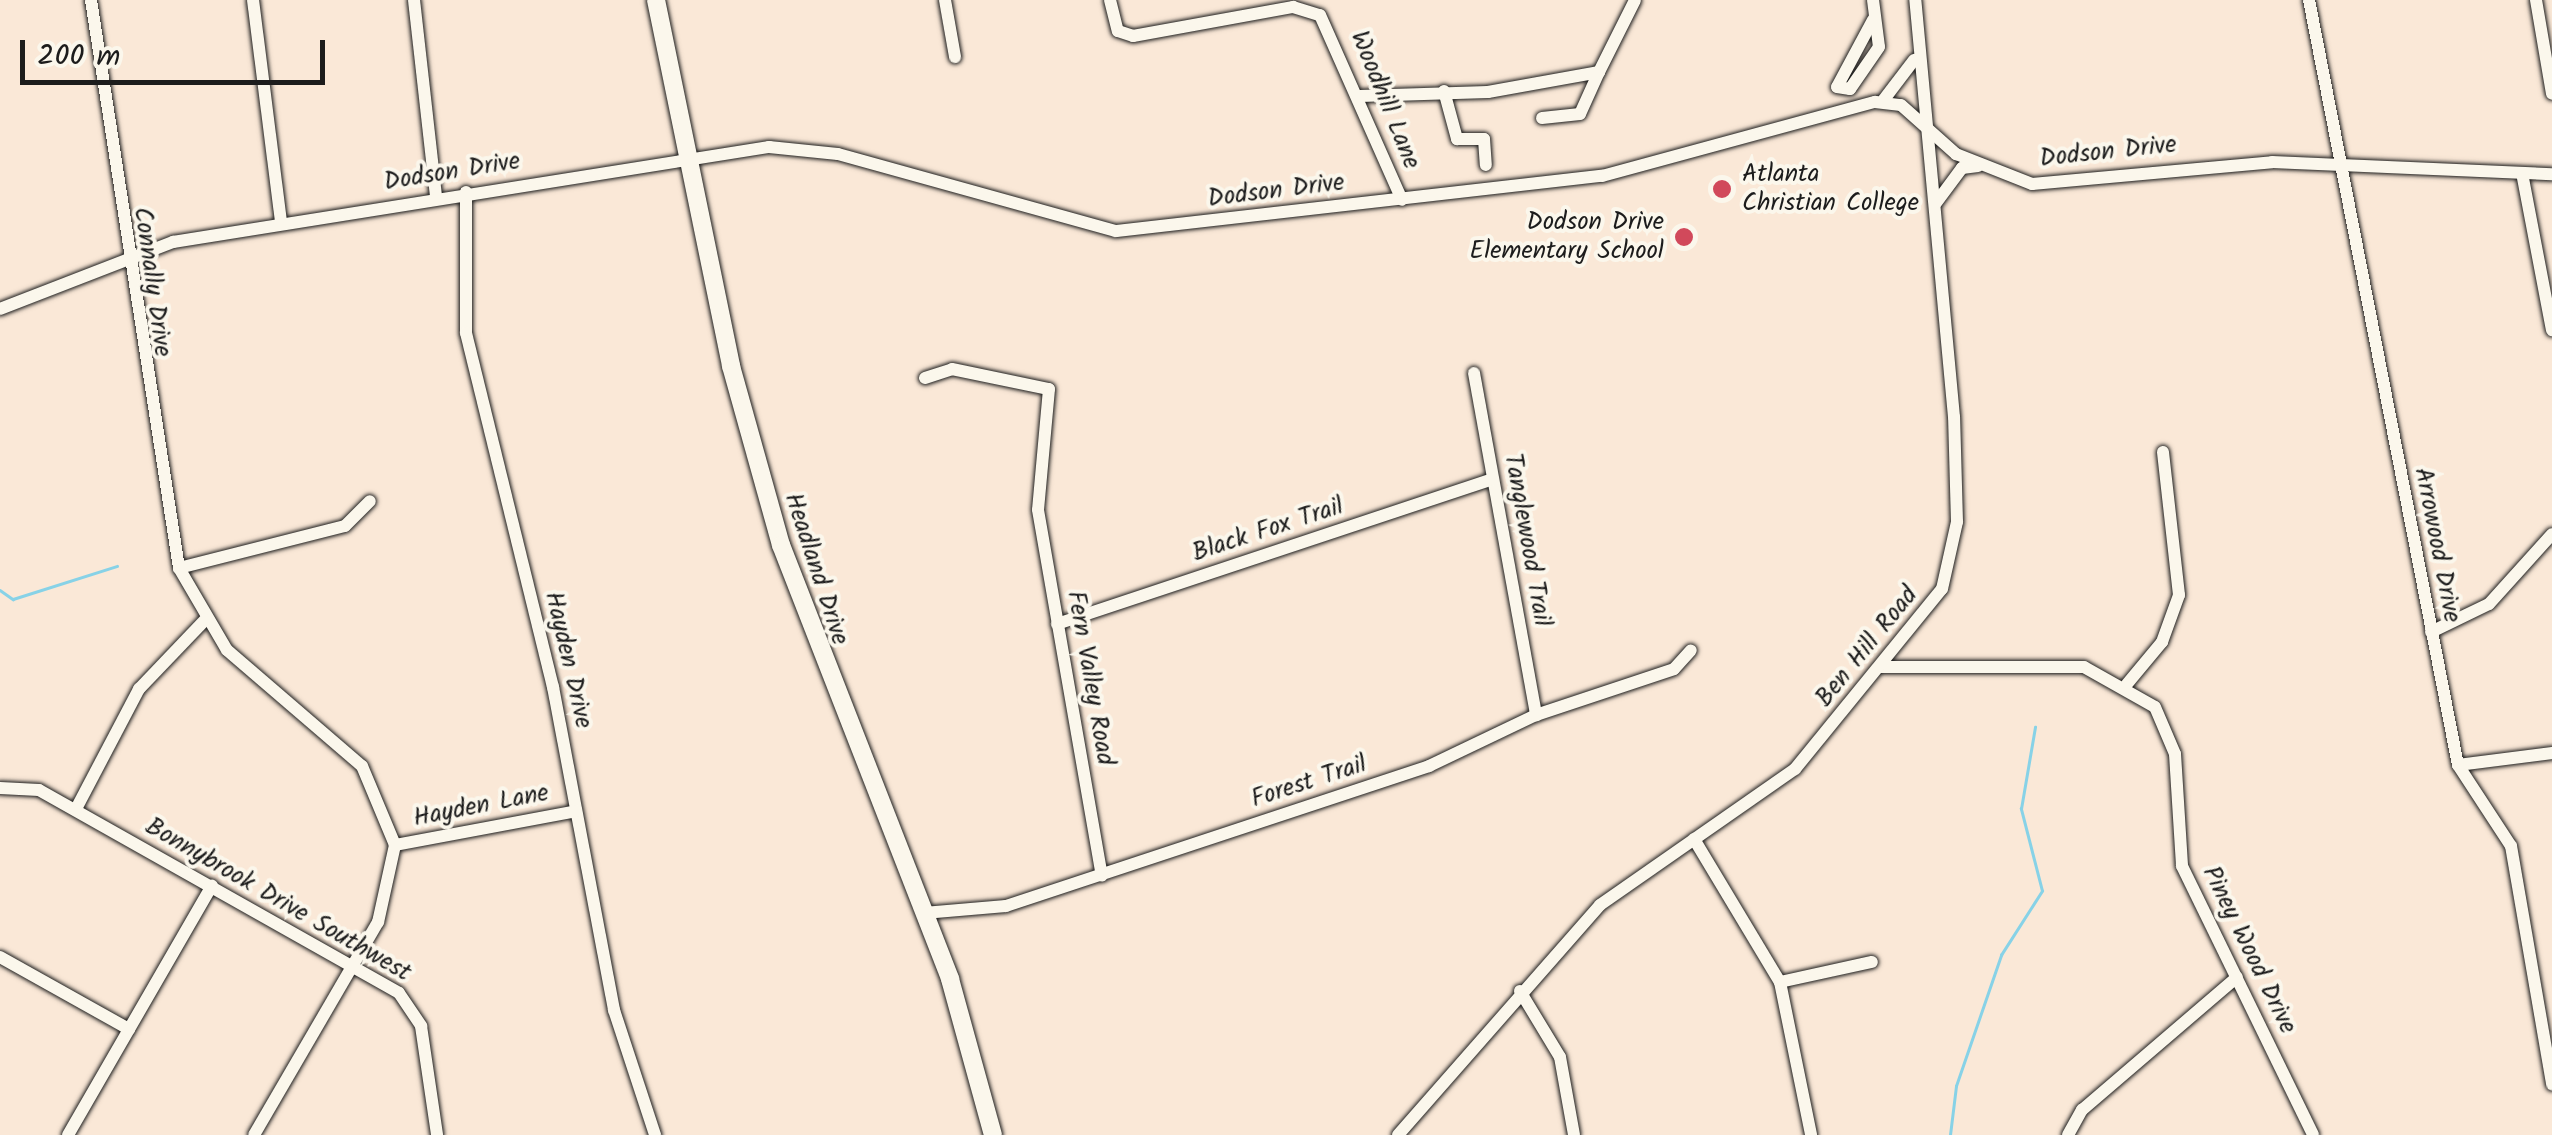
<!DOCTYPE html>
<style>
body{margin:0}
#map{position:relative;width:2552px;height:1135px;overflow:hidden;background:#fae8d7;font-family:Kalam,sans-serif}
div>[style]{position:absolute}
.stream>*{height:2.5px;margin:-1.25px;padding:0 1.25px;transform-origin:1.25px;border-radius:1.25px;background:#87d2e7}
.roads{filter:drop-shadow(0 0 2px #1c1c1c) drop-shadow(0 0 2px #1c1c1c)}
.minor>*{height:12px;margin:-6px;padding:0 6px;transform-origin:6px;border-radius:6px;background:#fbf7ec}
.major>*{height:18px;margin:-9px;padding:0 9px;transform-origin:9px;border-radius:9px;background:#fbf7ec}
.dots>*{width:28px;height:28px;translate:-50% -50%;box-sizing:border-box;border:5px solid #fbf7ec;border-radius:50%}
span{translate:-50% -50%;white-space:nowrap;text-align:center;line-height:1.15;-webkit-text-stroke:8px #fbf7ec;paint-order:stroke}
.street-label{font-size:25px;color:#1c1c1c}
.poi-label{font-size:25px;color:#1c1c1c}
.left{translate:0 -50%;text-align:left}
.right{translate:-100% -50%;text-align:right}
.scale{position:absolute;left:20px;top:40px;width:305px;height:45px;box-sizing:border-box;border:5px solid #1c1c1c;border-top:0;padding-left:12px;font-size:30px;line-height:35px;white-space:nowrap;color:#1c1c1c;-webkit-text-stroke:8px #fbf7ec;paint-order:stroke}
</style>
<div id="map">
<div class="stream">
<i style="left:0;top:590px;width:16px;rotate:35deg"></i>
<i style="left:13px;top:599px;width:109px;rotate:-17.6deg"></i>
<i style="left:1950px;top:1135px;width:49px;rotate:-83deg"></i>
<i style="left:1956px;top:1086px;width:139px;rotate:-71deg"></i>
<i style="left:2001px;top:955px;width:76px;rotate:-57.4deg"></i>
<i style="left:2042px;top:891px;width:85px;rotate:-104.4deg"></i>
<i style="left:2021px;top:809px;width:83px;rotate:-80.3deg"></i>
</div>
<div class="roads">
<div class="minor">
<i style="left:91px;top:0;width:575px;rotate:81.19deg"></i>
<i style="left:179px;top:568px;width:95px;rotate:59.7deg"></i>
<i style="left:227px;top:650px;width:178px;rotate:40.7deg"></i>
<i style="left:362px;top:766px;width:86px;rotate:67.3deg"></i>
<i style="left:395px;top:845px;width:79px;rotate:102.4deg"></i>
<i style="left:378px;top:922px;width:246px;rotate:120.2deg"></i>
<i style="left:253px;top:0;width:225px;rotate:82.8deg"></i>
<i style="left:414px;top:0;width:198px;rotate:83.6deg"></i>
<i style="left:945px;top:0;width:58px;rotate:80deg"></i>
<i style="left:1110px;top:0;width:32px;rotate:76deg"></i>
<i style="left:1118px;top:31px;width:16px;rotate:18deg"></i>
<i style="left:1133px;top:36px;width:163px;rotate:-10.3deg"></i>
<i style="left:1293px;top:7px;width:28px;rotate:17deg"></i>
<i style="left:1320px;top:15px;width:202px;rotate:66.1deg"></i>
<i style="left:1873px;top:0;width:47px;rotate:82.7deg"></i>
<i style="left:1879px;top:47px;width:51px;rotate:124.6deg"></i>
<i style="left:1850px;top:89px;width:13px;rotate:-171deg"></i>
<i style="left:1837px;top:87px;width:76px;rotate:-61.8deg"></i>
<i style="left:2309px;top:0;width:779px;rotate:78.98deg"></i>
<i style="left:2458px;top:765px;width:97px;rotate:56.8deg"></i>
<i style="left:2511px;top:846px;width:242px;rotate:80.2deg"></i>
<i style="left:2536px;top:0;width:95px;rotate:80.3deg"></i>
<i style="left:1444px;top:91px;width:50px;rotate:74.8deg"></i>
<i style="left:1457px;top:139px;width:27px"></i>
<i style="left:1484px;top:139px;width:26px;rotate:86deg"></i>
<i style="left:1360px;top:96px;width:128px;rotate:-1.8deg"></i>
<i style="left:1488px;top:92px;width:113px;rotate:-10.2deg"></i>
<i style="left:1599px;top:72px;width:80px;rotate:-63.4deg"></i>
<i style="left:1882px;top:102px;width:53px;rotate:-52.7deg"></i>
<i style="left:1542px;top:118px;width:38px;rotate:-6deg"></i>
<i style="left:1580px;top:114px;width:46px;rotate:-65.7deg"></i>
<i style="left:2522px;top:173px;width:160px;rotate:79.2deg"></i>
<i style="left:466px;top:192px;width:141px;rotate:90deg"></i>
<i style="left:466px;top:333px;width:365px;rotate:76.2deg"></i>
<i style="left:553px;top:687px;width:329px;rotate:79.3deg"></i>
<i style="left:614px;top:1010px;width:132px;rotate:71.8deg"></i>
<i style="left:1936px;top:203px;width:44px;rotate:-53.4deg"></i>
<i style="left:1962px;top:168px;width:16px;rotate:-7deg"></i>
<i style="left:0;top:309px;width:186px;rotate:-21.2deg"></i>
<i style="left:173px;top:242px;width:604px;rotate:-9.06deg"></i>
<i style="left:769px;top:147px;width:69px;rotate:5.8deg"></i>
<i style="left:838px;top:154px;width:288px;rotate:15.5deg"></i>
<i style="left:1116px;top:231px;width:489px;rotate:-6.5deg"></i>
<i style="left:1602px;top:176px;width:283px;rotate:-15.2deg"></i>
<i style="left:1875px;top:102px;width:26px;rotate:7deg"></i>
<i style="left:1901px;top:105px;width:74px;rotate:41.7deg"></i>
<i style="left:1956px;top:154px;width:82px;rotate:21.5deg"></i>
<i style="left:2032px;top:184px;width:241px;rotate:-5.2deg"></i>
<i style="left:2272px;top:162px;width:280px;rotate:2.5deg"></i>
<i style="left:1474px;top:373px;width:348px;rotate:79.7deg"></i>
<i style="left:925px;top:378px;width:28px;rotate:-18deg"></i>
<i style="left:952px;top:369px;width:99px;rotate:11.7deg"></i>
<i style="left:1049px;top:389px;width:121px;rotate:95.2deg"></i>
<i style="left:1038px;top:510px;width:371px;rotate:80.1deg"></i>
<i style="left:179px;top:568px;width:171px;rotate:-14.2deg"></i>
<i style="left:345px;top:526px;width:35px;rotate:-45deg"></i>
<i style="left:1057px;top:624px;width:459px;rotate:-18.4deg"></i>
<i style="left:2431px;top:632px;width:64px;rotate:-25.8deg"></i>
<i style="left:2489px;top:604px;width:94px;rotate:-48deg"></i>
<i style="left:1881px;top:667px;width:203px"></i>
<i style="left:2084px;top:667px;width:81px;rotate:29.4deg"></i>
<i style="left:2155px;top:707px;width:51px;rotate:66.9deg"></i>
<i style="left:2175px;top:754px;width:112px;rotate:86.4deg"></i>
<i style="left:2182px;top:866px;width:299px;rotate:64deg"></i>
<i style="left:2127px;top:684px;width:55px;rotate:-50.2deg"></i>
<i style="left:2162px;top:642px;width:50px;rotate:-70.1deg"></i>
<i style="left:2179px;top:595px;width:144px;rotate:-96.4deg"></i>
<i style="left:2458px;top:765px;width:95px;rotate:-7.3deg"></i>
<i style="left:0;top:788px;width:39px;rotate:3deg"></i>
<i style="left:39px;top:790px;width:413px;rotate:29.4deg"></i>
<i style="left:399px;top:993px;width:40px;rotate:56deg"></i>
<i style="left:421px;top:1026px;width:110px;rotate:81.6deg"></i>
<i style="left:76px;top:809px;width:136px;rotate:-62.3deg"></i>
<i style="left:139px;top:689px;width:95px;rotate:-46.3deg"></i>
<i style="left:1694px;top:839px;width:167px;rotate:59deg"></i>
<i style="left:1780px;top:982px;width:156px;rotate:78.5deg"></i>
<i style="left:395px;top:845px;width:184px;rotate:-10.6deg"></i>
<i style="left:924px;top:913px;width:82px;rotate:-4.9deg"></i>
<i style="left:1006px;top:906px;width:446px;rotate:-18.3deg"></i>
<i style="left:1429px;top:766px;width:119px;rotate:-25.5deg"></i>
<i style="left:1536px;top:715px;width:145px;rotate:-18.4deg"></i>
<i style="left:1674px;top:669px;width:25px;rotate:-48deg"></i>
<i style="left:0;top:957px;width:148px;rotate:29.2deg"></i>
<i style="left:1780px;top:982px;width:94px;rotate:-12.3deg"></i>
<i style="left:1520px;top:991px;width:77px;rotate:58.8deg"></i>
<i style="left:1560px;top:1057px;width:79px;rotate:79.8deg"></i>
<i style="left:68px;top:1135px;width:288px;rotate:-60deg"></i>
<i style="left:1398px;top:1135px;width:306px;rotate:-48.7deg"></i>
<i style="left:1600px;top:905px;width:238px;rotate:-34.9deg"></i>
<i style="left:1795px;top:769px;width:232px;rotate:-50.8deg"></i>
<i style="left:1942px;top:589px;width:69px;rotate:-77.4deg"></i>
<i style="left:1957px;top:522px;width:105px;rotate:-91.6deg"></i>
<i style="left:1954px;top:417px;width:419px;rotate:-95.3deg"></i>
<i style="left:2068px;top:1135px;width:29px;rotate:-61deg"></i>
<i style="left:2082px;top:1110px;width:204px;rotate:-40.6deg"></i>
</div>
<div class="major">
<i style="left:656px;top:0;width:374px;rotate:78.4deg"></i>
<i style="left:731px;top:366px;width:186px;rotate:74.4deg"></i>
<i style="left:781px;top:545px;width:466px;rotate:68.7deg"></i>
<i style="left:950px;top:979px;width:162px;rotate:74.6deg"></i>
</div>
</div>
<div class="dots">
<i style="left:1722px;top:189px;background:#d1495b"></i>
<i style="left:1684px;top:237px;background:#d1495b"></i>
</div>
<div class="street-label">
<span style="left:1385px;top:100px;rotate:68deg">Woodhill Lane</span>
<span style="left:2108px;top:152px;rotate:-6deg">Dodson Drive</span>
<span style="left:452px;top:172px;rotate:-9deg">Dodson Drive</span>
<span style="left:1276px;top:191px;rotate:-7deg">Dodson Drive</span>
<span style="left:152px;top:282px;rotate:82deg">Connally Drive</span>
<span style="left:1268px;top:530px;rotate:-18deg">Black Fox Trail</span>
<span style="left:1527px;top:540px;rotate:80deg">Tanglewood Trail</span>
<span style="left:2437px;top:545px;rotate:79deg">Arrowood Drive</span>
<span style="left:816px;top:569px;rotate:72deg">Headland Drive</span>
<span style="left:1867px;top:647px;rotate:-51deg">Ben Hill Road</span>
<span style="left:568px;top:660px;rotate:77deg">Hayden Drive</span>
<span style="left:1090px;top:678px;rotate:80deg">Fern Valley Road</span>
<span style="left:1309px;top:782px;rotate:-18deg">Forest Trail</span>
<span style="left:481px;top:806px;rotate:-11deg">Hayden Lane</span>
<span style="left:278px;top:900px;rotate:30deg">Bonnybrook Drive Southwest</span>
<span style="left:2249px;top:950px;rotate:64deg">Piney Wood Drive</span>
</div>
<div class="poi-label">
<span class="left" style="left:1742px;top:189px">Atlanta<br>Christian College</span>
<span class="right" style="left:1664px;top:237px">Dodson Drive<br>Elementary School</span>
</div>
<div class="scale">200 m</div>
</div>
